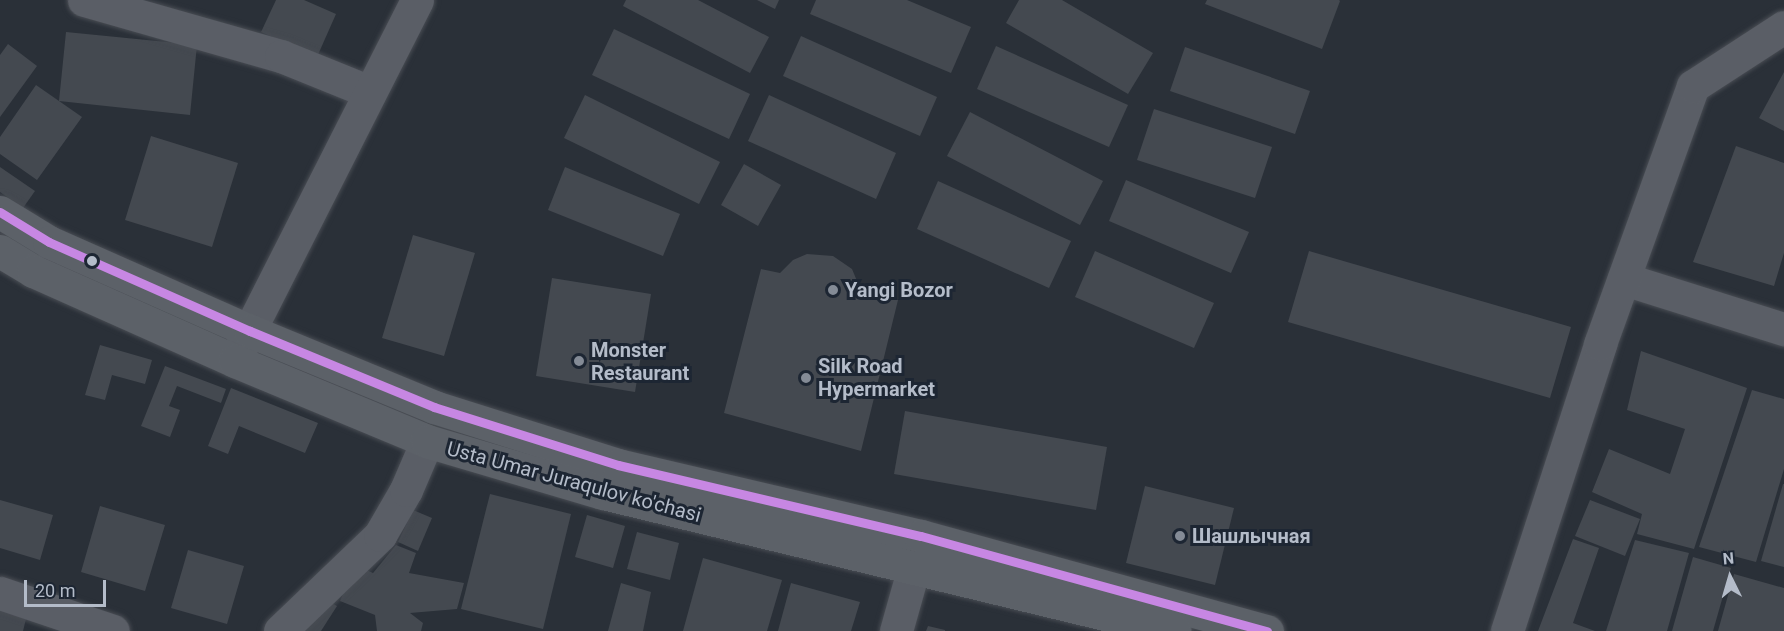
<!DOCTYPE html>
<meta charset="utf-8">
<style>
body{margin:0}
#map{position:relative;width:1784px;height:631px;overflow:hidden;background:#2a3038;font-family:Roboto,sans-serif}
div>[style]{position:absolute}
.building>*{inset:0;background:#444950}
.roads{filter:drop-shadow(0 0 2px #484c53) drop-shadow(0 0 2px #484c53)}
.minor>*{height:33px;margin:-16.5px;padding:0 16.5px;transform-origin:16.5px;border-radius:16.5px;background:#5a5e66}
.major>*{height:33px;margin:-16.5px;padding:0 16.5px;transform-origin:16.5px;border-radius:16.5px;background:#5c6168}
.bus-1>*{height:9px;margin:-4.5px;padding:0 4.5px;transform-origin:4.5px;border-radius:4.5px;background:#c787e3}
.dots>*{width:16px;height:16px;translate:-50% -50%;box-sizing:border-box;border:3px solid #1d2633;border-radius:50%}
span{translate:-50% -50%;white-space:nowrap;text-align:center;line-height:1.15;-webkit-text-stroke:6px #1d2633;paint-order:stroke}
.poi-label{font-size:20px;color:#b4bcc9;font-weight:700}
.left{translate:0 -50%;text-align:left}
.street-label{font-size:20px;color:#b4bcc9}
.north{position:absolute;left:1700px;top:547px;width:60px;height:60px;-webkit-text-stroke:4px #1d2633;paint-order:stroke;rotate:355deg;font-size:16px;font-weight:700;line-height:24px;text-align:center;color:#b4bcc9}
.north::after{content:'';display:block;margin:auto;width:21px;height:27px;background:#b4bcc9;clip-path:polygon(50% 0,100% 100%,50% 72%,0 100%)}
.scale{position:absolute;left:24px;top:580px;width:82px;height:27px;box-sizing:border-box;border:3px solid #b4bcc9;border-top:0;padding-left:8px;font-size:18px;line-height:21px;white-space:nowrap;color:#b4bcc9;-webkit-text-stroke:4px #1d2633;paint-order:stroke}
</style>
<div id="map">
<div class="building">
<i style="clip-path:polygon(276px 0,304px 0,336px 14px,317px 57px,261px 32px)"></i>
<i style="clip-path:polygon(626px 0,698px 0,769px 37px,750px 73px,623px 6px)"></i>
<i style="clip-path:polygon(757px 0,779px 0,775px 9px)"></i>
<i style="clip-path:polygon(816px 0,907px 0,971px 27px,951px 73px,810px 14px)"></i>
<i style="clip-path:polygon(1019px 0,1062px 0,1153px 53px,1128px 94px,1006px 23px)"></i>
<i style="clip-path:polygon(1207px 0,1339px 0,1340px 1px,1322px 49px,1205px 4px)"></i>
<i style="clip-path:polygon(614px 29px,750px 94px,729px 139px,592px 75px)"></i>
<i style="clip-path:polygon(66px 32px,197px 45px,190px 115px,59px 101px,82px 117px,37px 180px,0 154px,0 137px,36px 85px,59px 101px)"></i>
<i style="clip-path:polygon(801px 36px,937px 97px,920px 136px,783px 76px)"></i>
<i style="clip-path:polygon(8px 44px,37px 66px,0 117px,0 55px)"></i>
<i style="clip-path:polygon(996px 46px,1128px 105px,1109px 147px,977px 89px)"></i>
<i style="clip-path:polygon(1185px 47px,1310px 91px,1295px 134px,1170px 91px)"></i>
<i style="clip-path:polygon(1784px 72px,1784px 131px,1759px 118px)"></i>
<i style="clip-path:polygon(585px 95px,720px 162px,699px 204px,564px 138px)"></i>
<i style="clip-path:polygon(769px 95px,896px 153px,876px 199px,748px 141px)"></i>
<i style="clip-path:polygon(1154px 109px,1272px 147px,1255px 198px,1137px 160px)"></i>
<i style="clip-path:polygon(970px 112px,1103px 181px,1080px 225px,947px 156px)"></i>
<i style="clip-path:polygon(151px 136px,238px 163px,212px 247px,125px 220px)"></i>
<i style="clip-path:polygon(1736px 146px,1784px 163px,1784px 253px,1774px 286px,1693px 262px)"></i>
<i style="clip-path:polygon(744px 164px,781px 185px,758px 226px,721px 205px)"></i>
<i style="clip-path:polygon(0 167px,35px 191px,23px 208px,0 192px)"></i>
<i style="clip-path:polygon(565px 167px,680px 214px,663px 256px,548px 210px)"></i>
<i style="clip-path:polygon(1126px 180px,1249px 232px,1231px 273px,1109px 221px)"></i>
<i style="clip-path:polygon(938px 181px,1071px 241px,1049px 288px,917px 229px)"></i>
<i style="clip-path:polygon(413px 235px,475px 253px,444px 356px,382px 338px)"></i>
<i style="clip-path:polygon(1095px 251px,1214px 303px,1194px 348px,1075px 297px)"></i>
<i style="clip-path:polygon(1309px 251px,1571px 327px,1550px 398px,1288px 322px)"></i>
<i style="clip-path:polygon(807px 254px,833px 256px,852px 269px,862px 293px,898px 300px,861px 451px,724px 413px,761px 269px,780px 273px,793px 260px)"></i>
<i style="clip-path:polygon(552px 278px,651px 294px,635px 392px,536px 376px)"></i>
<i style="clip-path:polygon(100px 345px,152px 360px,145px 384px,112px 375px,105px 400px,85px 395px)"></i>
<i style="clip-path:polygon(1641px 351px,1747px 388px,1694px 549px,1637px 534px,1642px 514px,1592px 492px,1609px 449px,1670px 474px,1685px 429px,1627px 410px)"></i>
<i style="clip-path:polygon(165px 366px,226px 389px,221px 403px,177px 386px,169px 406px,180px 410px,170px 437px,141px 426px)"></i>
<i style="clip-path:polygon(231px 388px,318px 423px,305px 453px,239px 426px,228px 454px,208px 446px)"></i>
<i style="clip-path:polygon(1752px 390px,1784px 399px,1784px 469px,1756px 562px,1699px 547px)"></i>
<i style="clip-path:polygon(905px 411px,1107px 447px,1096px 510px,894px 474px)"></i>
<i style="clip-path:polygon(1783px 484px,1784px 484px,1784px 567px,1761px 561px)"></i>
<i style="clip-path:polygon(1145px 486px,1234px 508px,1215px 585px,1126px 563px)"></i>
<i style="clip-path:polygon(490px 494px,571px 514px,543px 629px,461px 609px)"></i>
<i style="clip-path:polygon(0 500px,53px 515px,40px 560px,0 548px)"></i>
<i style="clip-path:polygon(1590px 500px,1640px 519px,1625px 556px,1575px 536px)"></i>
<i style="clip-path:polygon(100px 506px,165px 525px,145px 591px,81px 572px)"></i>
<i style="clip-path:polygon(413px 510px,432px 518px,418px 551px,398px 542px)"></i>
<i style="clip-path:polygon(587px 515px,625px 526px,613px 568px,575px 557px)"></i>
<i style="clip-path:polygon(637px 532px,679px 543px,670px 580px,627px 569px)"></i>
<i style="clip-path:polygon(1573px 539px,1599px 548px,1573px 623px,1595px 631px,1538px 631px)"></i>
<i style="clip-path:polygon(1635px 540px,1689px 553px,1667px 631px,1606px 631px)"></i>
<i style="clip-path:polygon(396px 545px,416px 553px,409px 573px,464px 583px,457px 609px,410px 613px,423px 623px,421px 631px,377px 631px,375px 615px,340px 601px,355px 565px,373px 573px)"></i>
<i style="clip-path:polygon(188px 550px,244px 566px,227px 624px,171px 608px)"></i>
<i style="clip-path:polygon(1693px 557px,1731px 568px,1713px 631px,1672px 631px)"></i>
<i style="clip-path:polygon(703px 558px,782px 580px,767px 631px,683px 631px)"></i>
<i style="clip-path:polygon(1734px 574px,1784px 588px,1784px 631px,1718px 631px)"></i>
<i style="clip-path:polygon(621px 583px,651px 592px,643px 631px,608px 631px)"></i>
<i style="clip-path:polygon(791px 583px,860px 602px,851px 631px,778px 631px)"></i>
<i style="clip-path:polygon(322px 598px,337px 606px,321px 631px,302px 631px)"></i>
<i style="clip-path:polygon(0 608px,27px 615px,23px 631px,0 631px)"></i>
<i style="clip-path:polygon(928px 626px,945px 630px,945px 631px,926px 631px)"></i>
</div>
<div class="roads">
<div class="minor">
<i style="left:84px;top:0;width:205px;rotate:15.9deg"></i>
<i style="left:281px;top:56px;width:96px;rotate:22deg"></i>
<i style="left:1624px;top:279px;width:168px;rotate:17.4deg"></i>
<i style="left:236px;top:357px;width:400px;rotate:-63.1deg"></i>
<i style="left:0;top:593px;width:119px;rotate:18.6deg"></i>
<i style="left:280px;top:631px;width:139px;rotate:-43.8deg"></i>
<i style="left:380px;top:535px;width:52px;rotate:-60deg"></i>
<i style="left:406px;top:490px;width:53px;rotate:-66.8deg"></i>
<i style="left:896px;top:631px;width:66px;rotate:-74.3deg"></i>
<i style="left:1507px;top:631px;width:302px;rotate:-72deg"></i>
<i style="left:1600px;top:344px;width:274px;rotate:-70.2deg"></i>
<i style="left:1693px;top:86px;width:108px;rotate:-33deg"></i>
</div>
<div class="major">
<i style="left:0;top:212px;width:57px;rotate:31.5deg"></i>
<i style="left:49px;top:242px;width:220px;rotate:23.9deg"></i>
<i style="left:250px;top:331px;width:199px;rotate:22.4deg"></i>
<i style="left:434px;top:407px;width:193px;rotate:17.5deg"></i>
<i style="left:618px;top:465px;width:311px;rotate:13.2deg"></i>
<i style="left:921px;top:536px;width:359px;rotate:15.4deg"></i>
<i style="left:0;top:251px;width:39px;rotate:31deg"></i>
<i style="left:33px;top:271px;width:221px;rotate:24deg"></i>
<i style="left:235px;top:361px;width:208px;rotate:22.6deg"></i>
<i style="left:427px;top:441px;width:184px;rotate:16.5deg"></i>
<i style="left:603px;top:493px;width:588px;rotate:13.56deg"></i>
</div>
</div>
<div class="bus-1">
<i style="left:0;top:212px;width:57px;rotate:31.5deg"></i>
<i style="left:49px;top:242px;width:220px;rotate:23.9deg"></i>
<i style="left:250px;top:331px;width:199px;rotate:22.4deg"></i>
<i style="left:434px;top:407px;width:193px;rotate:17.5deg"></i>
<i style="left:618px;top:465px;width:311px;rotate:13.2deg"></i>
<i style="left:921px;top:536px;width:359px;rotate:15.4deg"></i>
</div>
<div class="dots">
<i style="left:92px;top:261px;background:#b4bcc9"></i>
<i style="left:833px;top:290px;background:#848b96"></i>
<i style="left:579px;top:361px;background:#848b96"></i>
<i style="left:806px;top:378px;background:#848b96"></i>
<i style="left:1180px;top:536px;background:#848b96"></i>
</div>
<div class="poi-label">
<span class="left" style="left:845px;top:290px">Yangi Bozor</span>
<span class="left" style="left:591px;top:362px">Monster<br>Restaurant</span>
<span class="left" style="left:818px;top:378px">Silk Road<br>Hypermarket</span>
<span class="left" style="left:1192px;top:536px">Шашлычная</span>
</div>
<div class="street-label">
<span style="left:574px;top:482px;rotate:15deg">Usta Umar Juraqulov ko'chasi</span>
</div>
<div class="north">N</div>
<div class="scale">20 m</div>
</div>
